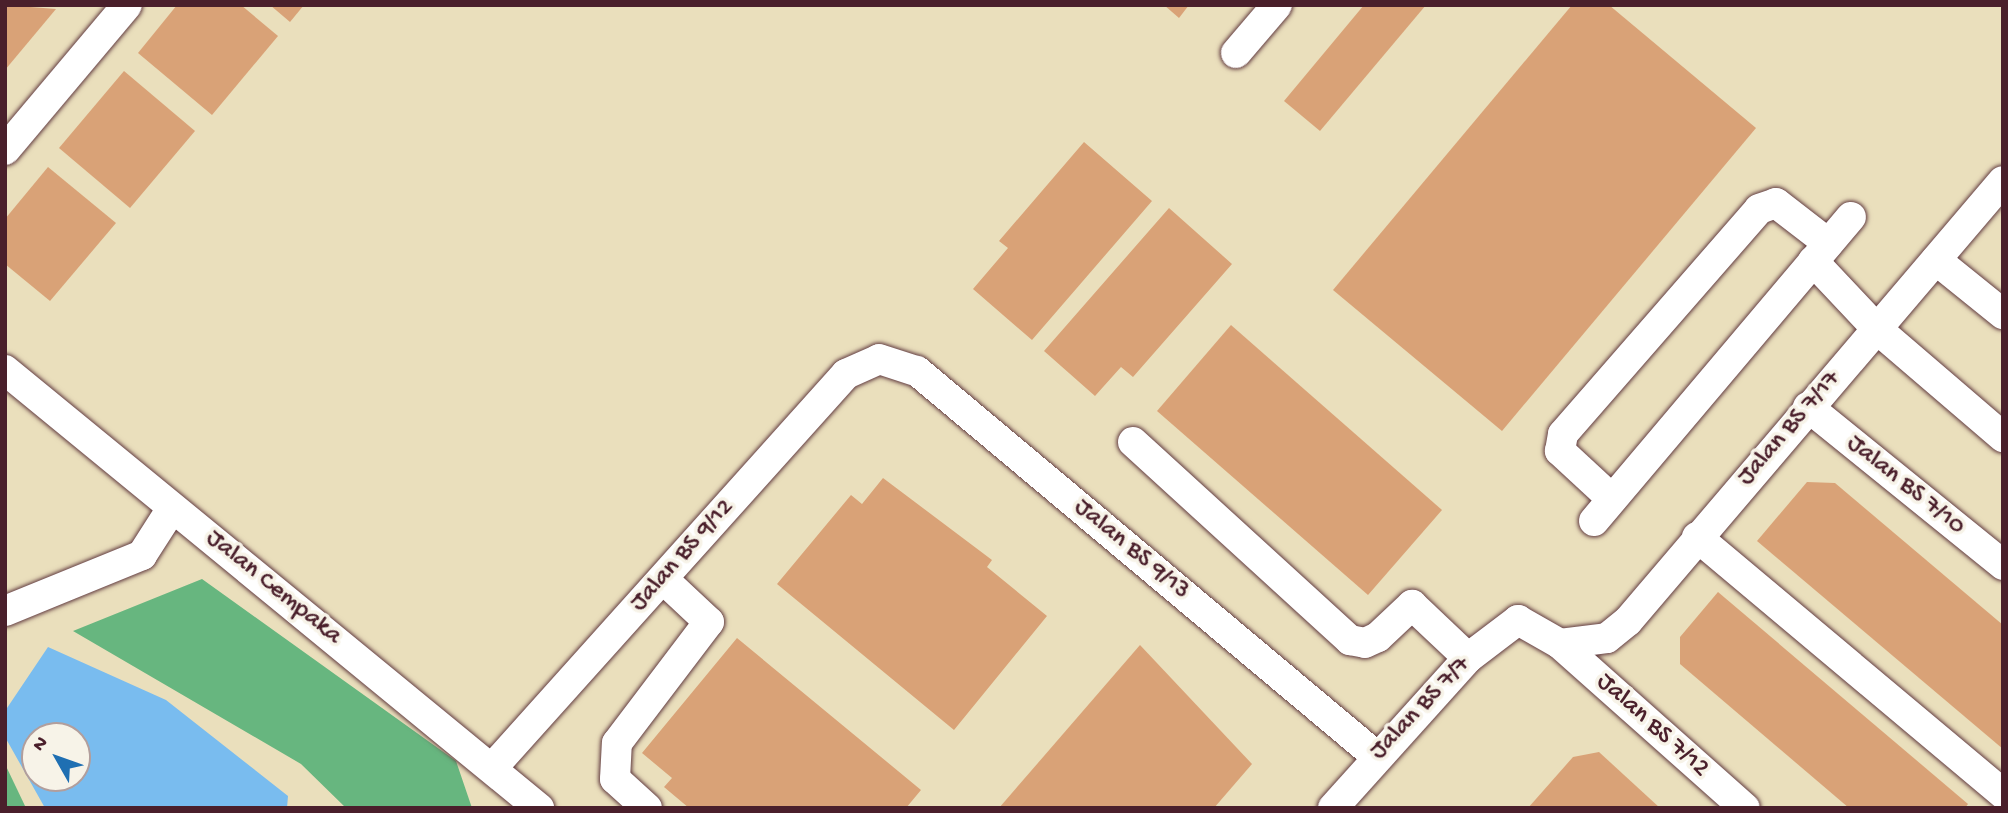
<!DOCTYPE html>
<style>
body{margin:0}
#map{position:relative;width:2008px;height:813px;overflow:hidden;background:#eadfbc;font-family:"Gochi Hand",sans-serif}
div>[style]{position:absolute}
.forest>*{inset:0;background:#67b67f}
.water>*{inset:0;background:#79bcef}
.building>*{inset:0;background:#d9a277}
.roads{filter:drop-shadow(0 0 2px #623c41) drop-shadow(0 0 2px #623c41)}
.minor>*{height:30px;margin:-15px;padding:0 15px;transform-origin:15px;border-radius:15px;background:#fff}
span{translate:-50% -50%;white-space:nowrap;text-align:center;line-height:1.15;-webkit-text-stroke:7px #f7f3e8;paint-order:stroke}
.street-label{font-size:26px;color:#4a1f2b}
.frame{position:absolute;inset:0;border:7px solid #4a1f2b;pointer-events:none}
.north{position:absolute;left:21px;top:722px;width:70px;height:70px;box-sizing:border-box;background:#f7f3e8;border:2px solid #b29e9c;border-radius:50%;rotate:310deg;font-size:19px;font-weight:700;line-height:28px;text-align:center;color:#4a1f2b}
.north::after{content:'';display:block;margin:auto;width:24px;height:32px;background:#1f6fb2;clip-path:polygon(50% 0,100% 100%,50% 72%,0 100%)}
</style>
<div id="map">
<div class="forest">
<i style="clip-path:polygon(202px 579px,456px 761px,472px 808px,346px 808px,301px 764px,73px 631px)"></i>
<i style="clip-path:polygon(5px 764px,26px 808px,5px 808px)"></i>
</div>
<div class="water">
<i style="clip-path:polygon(evenodd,48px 647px,166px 700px,288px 796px,287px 808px,45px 808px,5px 737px,5px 711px,48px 647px,35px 736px,77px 736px,77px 778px,35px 778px,35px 736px)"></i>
</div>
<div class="building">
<i style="clip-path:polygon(5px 5px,56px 9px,5px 70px)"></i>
<i style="clip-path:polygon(177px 5px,241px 5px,278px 36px,212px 115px,138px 53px)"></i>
<i style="clip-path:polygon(270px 5px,304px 5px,290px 22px)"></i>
<i style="clip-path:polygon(1164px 5px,1189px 5px,1179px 18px)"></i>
<i style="clip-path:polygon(1364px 5px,1426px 5px,1320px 131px,1284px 101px)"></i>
<i style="clip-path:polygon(1572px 5px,1609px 5px,1756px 128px,1502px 431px,1333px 290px)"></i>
<i style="clip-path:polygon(124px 71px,195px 131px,130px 208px,59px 148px)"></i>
<i style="clip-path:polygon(1084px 142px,1152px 201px,1032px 340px,973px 289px,1008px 248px,999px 241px)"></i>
<i style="clip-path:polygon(48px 167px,116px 223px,50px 301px,5px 264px,5px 219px)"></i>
<i style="clip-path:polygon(1169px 208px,1232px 264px,1133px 377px,1121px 367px,1095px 396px,1044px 351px)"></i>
<i style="clip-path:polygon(1231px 325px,1442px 510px,1368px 595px,1157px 411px)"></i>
<i style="clip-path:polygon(883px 478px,992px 560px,987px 567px,1047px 616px,954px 730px,777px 584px,851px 495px,862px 504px)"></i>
<i style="clip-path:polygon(1807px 482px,1835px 483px,2003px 625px,2003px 749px,1757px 541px)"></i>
<i style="clip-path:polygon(1718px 592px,1968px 804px,1965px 808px,1849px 808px,1680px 664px,1680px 637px)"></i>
<i style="clip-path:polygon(737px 638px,921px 790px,906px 808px,689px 808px,664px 787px,672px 778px,642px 753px)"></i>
<i style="clip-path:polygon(1140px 645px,1252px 764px,1214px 808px,999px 808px)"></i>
<i style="clip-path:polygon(1599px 752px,1660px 808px,1528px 808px,1573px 757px)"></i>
</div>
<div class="roads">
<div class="minor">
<i style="left:1236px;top:53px;width:63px;rotate:-49.5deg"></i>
<i style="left:5px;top:150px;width:189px;rotate:-49.9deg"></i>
<i style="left:1936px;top:260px;width:86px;rotate:38.9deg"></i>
<i style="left:1813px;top:261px;width:93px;rotate:46.7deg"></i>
<i style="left:1877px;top:329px;width:166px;rotate:40.6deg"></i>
<i style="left:5px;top:370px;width:691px;rotate:39.36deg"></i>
<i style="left:1808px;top:407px;width:251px;rotate:39deg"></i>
<i style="left:1133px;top:442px;width:294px;rotate:42.4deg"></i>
<i style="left:1350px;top:640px;width:15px;rotate:11deg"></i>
<i style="left:1365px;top:643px;width:14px;rotate:-25deg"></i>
<i style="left:1378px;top:637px;width:47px;rotate:-43.3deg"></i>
<i style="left:1412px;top:605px;width:77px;rotate:43.4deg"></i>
<i style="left:1612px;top:499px;width:71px;rotate:-137.3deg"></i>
<i style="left:1560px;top:451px;width:17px;rotate:-80deg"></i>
<i style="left:1563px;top:434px;width:298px;rotate:-48.9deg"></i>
<i style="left:1759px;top:209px;width:18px;rotate:-19deg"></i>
<i style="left:1776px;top:203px;width:66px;rotate:37.6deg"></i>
<i style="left:1594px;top:521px;width:398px;rotate:-49.8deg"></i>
<i style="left:1697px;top:537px;width:400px;rotate:40deg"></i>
<i style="left:5px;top:611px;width:148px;rotate:-22.2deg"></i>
<i style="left:142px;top:555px;width:56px;rotate:-57.4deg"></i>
<i style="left:1560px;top:644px;width:47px;rotate:-7.3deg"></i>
<i style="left:1607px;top:638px;width:27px;rotate:-39deg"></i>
<i style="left:1628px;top:621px;width:578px;rotate:-49.56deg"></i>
<i style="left:494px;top:766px;width:527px;rotate:-48.08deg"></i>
<i style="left:846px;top:374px;width:36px;rotate:-24deg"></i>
<i style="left:879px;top:359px;width:40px;rotate:18deg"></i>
<i style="left:917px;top:371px;width:598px;rotate:39.98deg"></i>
<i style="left:647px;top:808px;width:43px;rotate:-137.8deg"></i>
<i style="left:615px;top:779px;width:36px;rotate:-87deg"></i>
<i style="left:617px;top:743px;width:152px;rotate:-52.8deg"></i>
<i style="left:709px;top:622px;width:63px;rotate:-136.9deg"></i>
<i style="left:1333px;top:808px;width:202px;rotate:-48deg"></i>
<i style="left:1468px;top:658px;width:63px;rotate:-37.2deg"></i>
<i style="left:1518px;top:620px;width:48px;rotate:29.7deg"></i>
<i style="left:1560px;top:644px;width:247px;rotate:41.6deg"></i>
</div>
</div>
<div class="street-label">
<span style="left:1790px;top:429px;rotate:-49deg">Jalan BS 7/17</span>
<span style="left:1905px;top:486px;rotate:39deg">Jalan BS 7/10</span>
<span style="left:1131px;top:550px;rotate:40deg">Jalan BS 9/13</span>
<span style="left:683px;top:556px;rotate:-48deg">Jalan BS 9/12</span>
<span style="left:273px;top:588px;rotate:39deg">Jalan Cempaka</span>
<span style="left:1421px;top:709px;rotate:-46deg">Jalan BS 7/7</span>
<span style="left:1652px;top:726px;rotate:42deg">Jalan BS 7/12</span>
</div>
<div class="frame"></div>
<div class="north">N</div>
</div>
